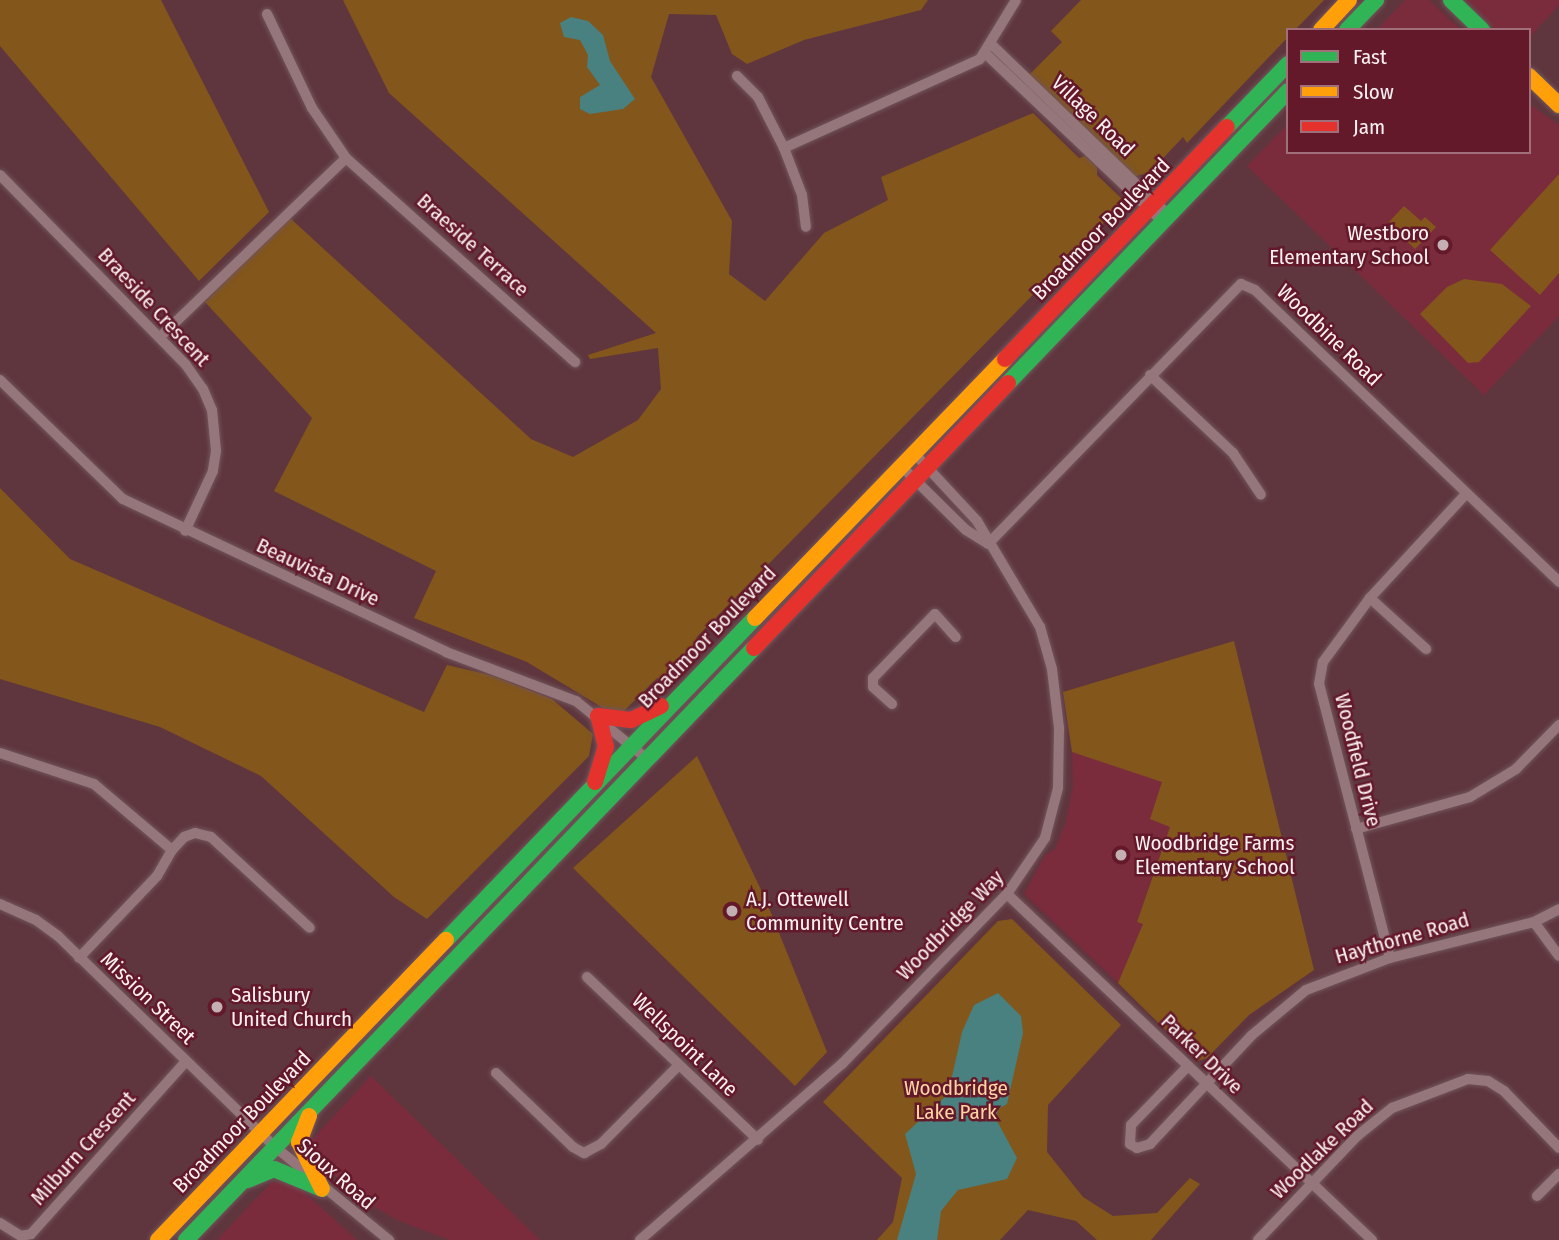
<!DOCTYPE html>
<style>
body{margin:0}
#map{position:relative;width:1559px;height:1240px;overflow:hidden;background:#5f363e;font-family:"Fira Sans Condensed",sans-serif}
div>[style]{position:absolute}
.built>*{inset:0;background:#7b2c3c}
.green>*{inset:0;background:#83561b}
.water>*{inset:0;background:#48817f}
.roads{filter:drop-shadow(0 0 2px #71555b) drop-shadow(0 0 2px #71555b)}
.street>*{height:10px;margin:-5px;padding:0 5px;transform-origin:5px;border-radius:5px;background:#95777b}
.fast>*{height:16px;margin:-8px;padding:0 8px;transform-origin:8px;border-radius:8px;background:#30b455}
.slow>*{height:16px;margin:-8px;padding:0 8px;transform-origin:8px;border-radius:8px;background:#ff9f0a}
.jam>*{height:16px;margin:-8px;padding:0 8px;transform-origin:8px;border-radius:8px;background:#e5322d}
.dots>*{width:19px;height:19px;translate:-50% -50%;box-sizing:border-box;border:4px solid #64192a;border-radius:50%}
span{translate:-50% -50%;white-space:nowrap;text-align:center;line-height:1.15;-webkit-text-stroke:5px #64192a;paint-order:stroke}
.street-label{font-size:21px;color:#fbf1f2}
.poi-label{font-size:21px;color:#fbf1f2}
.right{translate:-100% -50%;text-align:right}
.left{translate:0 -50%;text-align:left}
.park-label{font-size:21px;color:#ffd5a3}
.legend{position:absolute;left:1286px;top:28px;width:245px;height:126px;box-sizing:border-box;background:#64192a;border:2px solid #a06f7a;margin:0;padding:9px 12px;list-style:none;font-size:21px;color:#fbf1f2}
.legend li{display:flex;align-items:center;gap:14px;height:35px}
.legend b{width:35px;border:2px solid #a06f7a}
</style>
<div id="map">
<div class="built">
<i style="clip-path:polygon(1405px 0,1429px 0,1461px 30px,1377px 30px)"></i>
<i style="clip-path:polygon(1467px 0,1559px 0,1559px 5px,1529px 38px,1529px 30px,1496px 30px)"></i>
<i style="clip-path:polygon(1529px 104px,1559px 125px,1559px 316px,1484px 395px,1247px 166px,1288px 124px,1288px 152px,1529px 152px)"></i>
<i style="clip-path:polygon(1072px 752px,1163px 782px,1170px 827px,1137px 921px,1143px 924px,1118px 983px,1024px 894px,1045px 855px,1055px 849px,1066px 822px,1073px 786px)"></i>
<i style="clip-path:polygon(371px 1076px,540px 1240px,449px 1240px,397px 1220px,357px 1197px,323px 1164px,309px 1143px)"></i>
<i style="clip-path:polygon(272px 1182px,294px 1183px,357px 1240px,217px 1240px)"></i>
</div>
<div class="green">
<i style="clip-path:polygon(0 0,161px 0,269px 212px,199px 281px,0 46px)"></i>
<i style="clip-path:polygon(343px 0,928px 0,921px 10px,804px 40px,747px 64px,732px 54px,716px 15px,669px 14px,651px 77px,732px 221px,729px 274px,765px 301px,824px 233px,888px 200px,881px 177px,1033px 113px,1079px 158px,1085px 156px,1097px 167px,1097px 175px,1121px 198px,1121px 205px,696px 638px,700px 645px,668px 684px,657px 678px,618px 717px,527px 662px,414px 618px,436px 571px,274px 491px,312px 418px,205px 302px,290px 218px,531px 439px,573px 457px,638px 420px,661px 389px,658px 348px,590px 359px,588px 355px,656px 333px,389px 93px)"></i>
<i style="clip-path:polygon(1081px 0,1324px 0,1295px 30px,1288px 30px,1288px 37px,1187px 143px,1183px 137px,1150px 172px,1134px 177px,1028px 76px,1062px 42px,1051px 31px)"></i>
<i style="clip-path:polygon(1559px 174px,1559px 273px,1540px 295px,1490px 250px)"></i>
<i style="clip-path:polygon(1404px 206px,1421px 221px,1425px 217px,1436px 227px,1415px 249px,1388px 223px)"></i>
<i style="clip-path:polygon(1464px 279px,1502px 284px,1531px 306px,1479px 362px,1468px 363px,1420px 314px,1447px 287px)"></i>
<i style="clip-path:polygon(0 488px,70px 559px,424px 712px,447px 665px,490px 675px,552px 699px,593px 734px,589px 756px,427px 919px,394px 897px,261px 776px,160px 727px,0 679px)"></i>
<i style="clip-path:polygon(1234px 641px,1314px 970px,1249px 1015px,1207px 1058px,1197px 1061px,1118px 983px,1143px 924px,1137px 922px,1170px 827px,1150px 819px,1162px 782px,1072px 752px,1063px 692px)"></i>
<i style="clip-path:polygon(697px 756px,765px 898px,827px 1052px,795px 1086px,573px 868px)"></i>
<i style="clip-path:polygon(1012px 919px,1121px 1025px,1048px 1105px,1047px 1152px,1083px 1197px,1113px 1216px,1157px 1213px,1190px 1178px,1200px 1184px,1151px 1240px,1097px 1240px,1076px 1221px,1028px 1210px,1000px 1240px,877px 1240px,893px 1222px,902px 1178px,823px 1102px,998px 921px)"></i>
</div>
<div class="water">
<i style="clip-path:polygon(571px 17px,588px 21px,603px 35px,610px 61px,635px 99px,623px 109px,590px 114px,580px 109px,580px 97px,600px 85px,587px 67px,588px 55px,580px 40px,564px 37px,560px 23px)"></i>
<i style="clip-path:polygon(998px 993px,1021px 1016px,1023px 1033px,1007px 1104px,998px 1109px,996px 1119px,1017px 1158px,1007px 1179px,958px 1190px,941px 1211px,937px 1240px,897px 1240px,916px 1174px,905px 1134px,948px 1094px,962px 1032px,974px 1005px)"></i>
</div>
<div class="roads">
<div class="street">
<i style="left:267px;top:14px;width:104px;rotate:64.4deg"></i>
<i style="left:312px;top:108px;width:60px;rotate:55.8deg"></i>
<i style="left:346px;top:158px;width:307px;rotate:41.7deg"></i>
<i style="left:991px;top:44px;width:247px;rotate:43.9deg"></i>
<i style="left:986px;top:54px;width:244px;rotate:43.5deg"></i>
<i style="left:737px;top:76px;width:30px;rotate:45deg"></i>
<i style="left:758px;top:97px;width:57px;rotate:63deg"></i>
<i style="left:784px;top:148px;width:50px;rotate:69deg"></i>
<i style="left:802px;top:195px;width:32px;rotate:83deg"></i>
<i style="left:784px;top:148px;width:215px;rotate:-24.4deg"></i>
<i style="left:980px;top:59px;width:69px;rotate:-58.6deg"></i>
<i style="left:0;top:175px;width:266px;rotate:45.6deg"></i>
<i style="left:186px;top:365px;width:29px;rotate:55deg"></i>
<i style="left:203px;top:389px;width:23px;rotate:67deg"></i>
<i style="left:212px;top:410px;width:41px;rotate:84.4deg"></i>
<i style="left:216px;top:451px;width:20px;rotate:99deg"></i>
<i style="left:213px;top:471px;width:66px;rotate:115deg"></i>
<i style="left:160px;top:337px;width:258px;rotate:-43.9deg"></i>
<i style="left:1150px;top:375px;width:114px;rotate:43.2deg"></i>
<i style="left:1233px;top:453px;width:50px;rotate:56.3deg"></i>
<i style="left:0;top:380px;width:171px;rotate:44.1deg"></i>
<i style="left:123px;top:499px;width:357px;rotate:25.3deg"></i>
<i style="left:446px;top:652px;width:139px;rotate:20.7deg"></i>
<i style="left:576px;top:701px;width:90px;rotate:39.2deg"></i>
<i style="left:901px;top:466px;width:91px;rotate:44.6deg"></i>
<i style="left:966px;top:530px;width:26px;rotate:32deg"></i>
<i style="left:988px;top:544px;width:363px;rotate:-45.8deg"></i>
<i style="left:1241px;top:284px;width:15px;rotate:23deg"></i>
<i style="left:1255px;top:290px;width:422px;rotate:43.8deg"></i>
<i style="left:1370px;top:598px;width:76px;rotate:42.3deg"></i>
<i style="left:892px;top:704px;width:25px;rotate:-138deg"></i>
<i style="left:873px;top:687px;width:9px;rotate:-90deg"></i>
<i style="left:873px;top:678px;width:89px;rotate:-45.9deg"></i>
<i style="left:935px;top:614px;width:31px;rotate:48deg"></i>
<i style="left:0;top:753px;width:99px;rotate:18.3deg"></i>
<i style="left:94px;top:784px;width:102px;rotate:40.2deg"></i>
<i style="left:172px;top:850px;width:30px;rotate:120deg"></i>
<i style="left:157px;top:876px;width:113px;rotate:133.6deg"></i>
<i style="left:1356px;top:829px;width:118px;rotate:-15.7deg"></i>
<i style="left:1470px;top:797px;width:54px;rotate:-31.3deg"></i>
<i style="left:1516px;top:769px;width:62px;rotate:-45.7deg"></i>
<i style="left:172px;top:850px;width:18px;rotate:-47deg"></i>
<i style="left:184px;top:837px;width:12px;rotate:-20deg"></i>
<i style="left:195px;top:833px;width:16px;rotate:14deg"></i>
<i style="left:211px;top:837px;width:134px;rotate:42.6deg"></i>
<i style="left:1007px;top:894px;width:503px;rotate:43.47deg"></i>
<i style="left:0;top:904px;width:39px;rotate:24deg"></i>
<i style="left:36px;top:920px;width:27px;rotate:36deg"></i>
<i style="left:58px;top:936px;width:301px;rotate:44.2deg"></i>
<i style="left:274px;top:1146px;width:149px;rotate:39.3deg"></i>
<i style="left:1534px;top:922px;width:42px;rotate:53.7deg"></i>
<i style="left:1390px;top:958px;width:283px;rotate:-104.5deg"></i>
<i style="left:1319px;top:684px;width:22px;rotate:-80deg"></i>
<i style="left:1323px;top:662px;width:79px;rotate:-53.7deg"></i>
<i style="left:1370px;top:598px;width:140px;rotate:-47.3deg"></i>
<i style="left:587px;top:977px;width:236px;rotate:43.6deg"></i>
<i style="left:1188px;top:1066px;width:82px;rotate:134deg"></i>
<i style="left:1131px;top:1125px;width:19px;rotate:93deg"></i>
<i style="left:1130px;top:1144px;width:8px;rotate:30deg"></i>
<i style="left:1137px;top:1148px;width:14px;rotate:-17deg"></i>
<i style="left:1150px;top:1144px;width:149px;rotate:-46.9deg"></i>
<i style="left:1252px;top:1035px;width:70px;rotate:-39.8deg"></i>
<i style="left:1306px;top:990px;width:90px;rotate:-20.9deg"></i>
<i style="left:1390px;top:958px;width:148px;rotate:-14deg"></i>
<i style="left:1534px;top:922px;width:28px;rotate:-27deg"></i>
<i style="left:496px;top:1073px;width:107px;rotate:43.9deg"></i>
<i style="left:573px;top:1147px;width:13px;rotate:29deg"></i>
<i style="left:584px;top:1153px;width:19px;rotate:-28deg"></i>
<i style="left:601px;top:1144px;width:110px;rotate:-45.4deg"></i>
<i style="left:1537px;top:1196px;width:31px;rotate:-45deg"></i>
<i style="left:0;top:1223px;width:25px;rotate:32deg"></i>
<i style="left:21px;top:1236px;width:10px;rotate:-11deg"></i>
<i style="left:31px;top:1234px;width:232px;rotate:-48.1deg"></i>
<i style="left:640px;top:1240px;width:268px;rotate:-41.1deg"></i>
<i style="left:842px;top:1064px;width:237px;rotate:-45.9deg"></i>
<i style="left:1007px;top:894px;width:68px;rotate:-55.8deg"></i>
<i style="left:1045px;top:838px;width:52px;rotate:-75.4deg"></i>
<i style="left:1058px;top:788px;width:60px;rotate:-89deg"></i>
<i style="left:1059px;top:728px;width:59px;rotate:-96.8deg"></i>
<i style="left:1052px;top:669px;width:44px;rotate:-105.9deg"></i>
<i style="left:1040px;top:627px;width:123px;rotate:-120.7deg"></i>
<i style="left:977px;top:521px;width:93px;rotate:-132.8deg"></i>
<i style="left:1258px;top:1240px;width:144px;rotate:-46.4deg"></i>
<i style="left:1357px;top:1136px;width:45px;rotate:-38.7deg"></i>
<i style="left:1392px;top:1108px;width:81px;rotate:-20.9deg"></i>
<i style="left:1468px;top:1079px;width:20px;rotate:6deg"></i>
<i style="left:1488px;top:1081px;width:19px;rotate:32deg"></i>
<i style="left:1504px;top:1091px;width:79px;rotate:46deg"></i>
</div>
<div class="fast">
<i style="left:1451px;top:0;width:43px;rotate:44.1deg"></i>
<i style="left:1347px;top:30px;width:42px;rotate:-46deg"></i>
<i style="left:1227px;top:127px;width:88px;rotate:-45.9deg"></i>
<i style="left:1008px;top:383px;width:405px;rotate:-46.2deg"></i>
<i style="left:446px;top:940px;width:446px;rotate:-46.2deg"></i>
<i style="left:248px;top:1180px;width:28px;rotate:-23deg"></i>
<i style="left:274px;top:1169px;width:52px;rotate:22.6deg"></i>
<i style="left:186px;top:1240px;width:820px;rotate:-46.19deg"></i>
</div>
<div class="slow">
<i style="left:1321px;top:30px;width:41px;rotate:-47deg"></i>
<i style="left:1529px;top:76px;width:42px;rotate:44deg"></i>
<i style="left:755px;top:618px;width:360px;rotate:-46deg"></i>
<i style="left:309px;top:1116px;width:28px;rotate:111deg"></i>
<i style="left:299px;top:1142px;width:52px;rotate:63.9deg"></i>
<i style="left:158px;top:1240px;width:416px;rotate:-46.2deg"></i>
</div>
<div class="jam">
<i style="left:1005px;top:359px;width:321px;rotate:-46.3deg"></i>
<i style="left:754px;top:648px;width:367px;rotate:-46.2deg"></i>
<i style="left:595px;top:782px;width:37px;rotate:-73deg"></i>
<i style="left:606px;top:747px;width:32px;rotate:-104deg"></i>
<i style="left:598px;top:716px;width:33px;rotate:7deg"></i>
<i style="left:631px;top:720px;width:33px;rotate:-25deg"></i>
</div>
</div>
<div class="dots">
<i style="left:1443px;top:245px;background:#c4b0b3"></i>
<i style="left:1121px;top:855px;background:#c4b0b3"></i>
<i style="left:732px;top:911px;background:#c4b0b3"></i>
<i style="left:217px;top:1007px;background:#c4b0b3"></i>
</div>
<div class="street-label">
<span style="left:1093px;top:116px;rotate:44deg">Village Road</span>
<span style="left:1101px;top:229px;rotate:-46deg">Broadmoor Boulevard</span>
<span style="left:473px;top:245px;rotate:42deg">Braeside Terrace</span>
<span style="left:154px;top:307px;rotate:47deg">Braeside Crescent</span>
<span style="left:1329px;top:335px;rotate:44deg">Woodbine Road</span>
<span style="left:318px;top:572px;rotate:25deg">Beauvista Drive</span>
<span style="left:707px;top:637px;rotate:-46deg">Broadmoor Boulevard</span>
<span style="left:1358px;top:760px;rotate:76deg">Woodfield Drive</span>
<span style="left:950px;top:925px;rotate:-46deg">Woodbridge Way</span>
<span style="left:1402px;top:938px;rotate:-16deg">Haythorne Road</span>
<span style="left:148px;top:998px;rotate:44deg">Mission Street</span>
<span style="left:685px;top:1045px;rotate:44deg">Wellspoint Lane</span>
<span style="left:1202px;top:1054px;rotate:44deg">Parker Drive</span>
<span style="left:242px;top:1122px;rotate:-46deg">Broadmoor Boulevard</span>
<span style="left:83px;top:1148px;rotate:-48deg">Milburn Crescent</span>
<span style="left:1322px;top:1149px;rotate:-44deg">Woodlake Road</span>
<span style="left:336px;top:1174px;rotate:41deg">Sioux Road</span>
</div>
<div class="poi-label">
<span class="right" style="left:1429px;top:245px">Westboro<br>Elementary School</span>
<span class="left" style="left:1135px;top:855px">Woodbridge Farms<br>Elementary School</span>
<span class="left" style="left:746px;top:911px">A.J. Ottewell<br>Community Centre</span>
<span class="left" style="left:231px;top:1007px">Salisbury<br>United Church</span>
</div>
<div class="park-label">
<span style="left:956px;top:1100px">Woodbridge<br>Lake Park</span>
</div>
<ul class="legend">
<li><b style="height:9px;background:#30b455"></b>Fast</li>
<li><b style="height:9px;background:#ff9f0a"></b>Slow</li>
<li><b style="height:9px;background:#e5322d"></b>Jam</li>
</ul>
</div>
